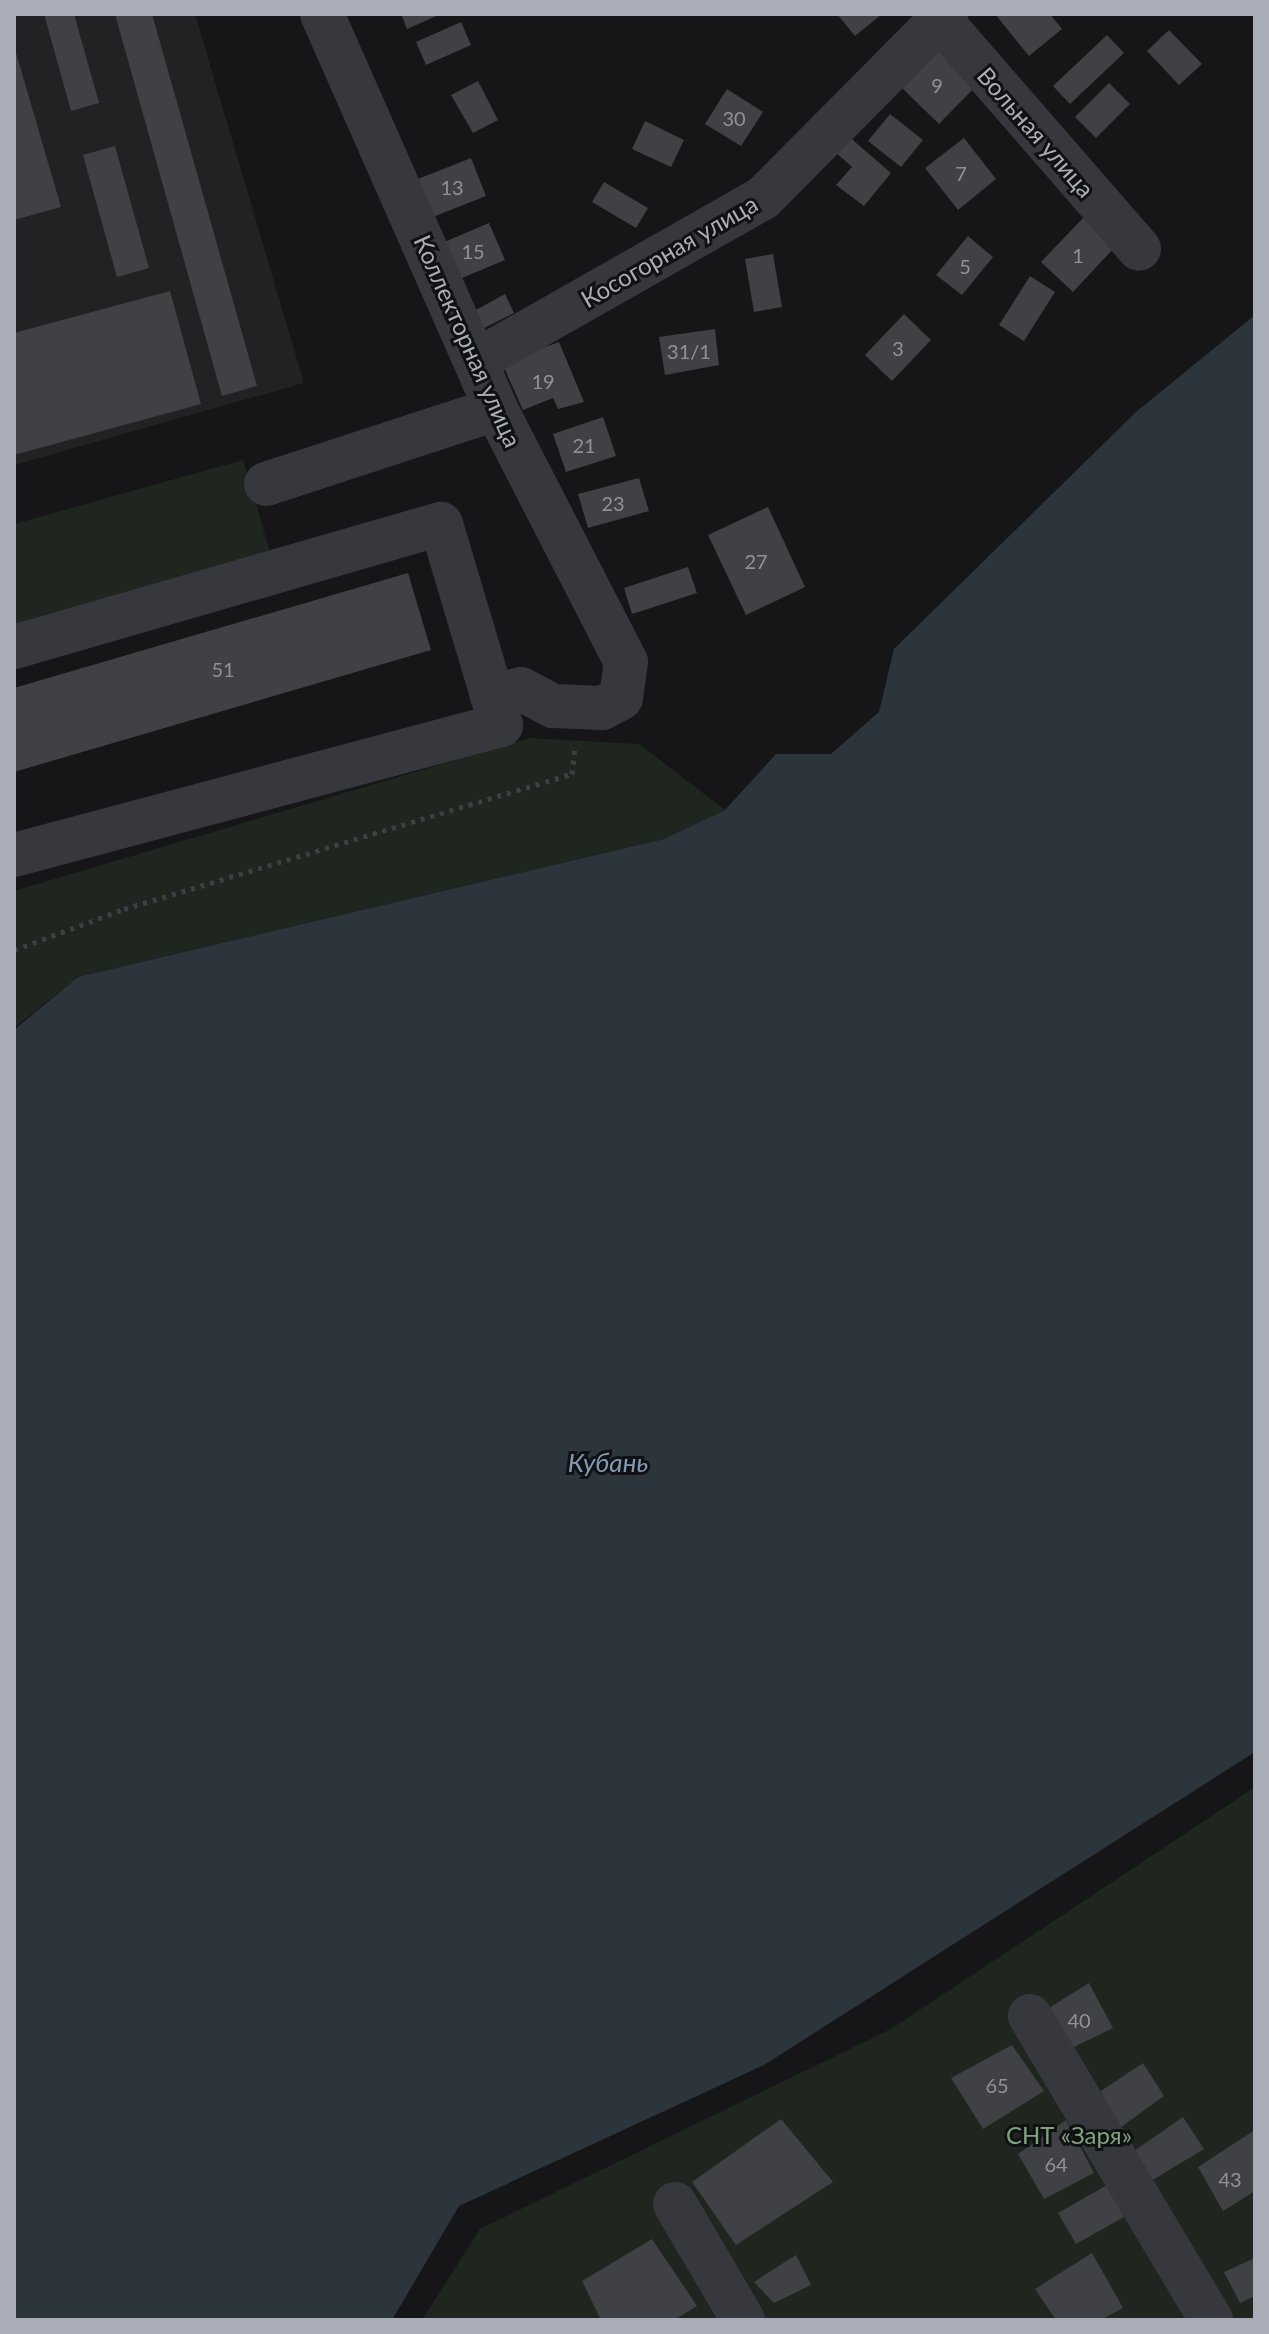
<!DOCTYPE html>
<meta charset="utf-8">
<style>
body{margin:0}
#map{position:relative;width:1269px;height:2334px;overflow:hidden;background:#161618;font-family:Lato,sans-serif}
div>[style]{position:absolute}
.built>*{inset:0;background:#222225}
.green>*{inset:0;background:#1e261f}
.water>*{inset:0;background:#2c353c}
.building>*{inset:0;background:#404145}
.path>*{height:5px;margin-top:-2.5px;transform-origin:0;background:repeating-linear-gradient(90deg,#3d3f44 0 4px,transparent 0 10px)}
.minor>*{height:44px;margin:-22px;padding:0 22px;transform-origin:22px;border-radius:22px;background:#37383d}
span{translate:-50% -50%;white-space:nowrap;text-align:center;line-height:1.15;-webkit-text-stroke:6px #111113;paint-order:stroke}
.number-label{font-size:20px;color:#8e929b}
.number-label span{-webkit-text-stroke-width:0}
.street-label{font-size:24px;color:#a8adb8}
.park-label{font-size:24px;color:#7fa381}
.water-label{font-size:26px;color:#7f9bb3;font-style:italic}
.frame{position:absolute;inset:0;border:16px solid #a8adb8;pointer-events:none}
</style>
<div id="map">
<div class="built">
<i style="clip-path:polygon(14px 14px,195px 14px,304px 383px,14px 465px)"></i>
</div>
<div class="green">
<i style="clip-path:polygon(243px 460px,270px 552px,14px 624px,14px 524px)"></i>
<i style="clip-path:polygon(530px 738px,639px 744px,725px 810px,664px 839px,78px 977px,14px 1028px,14px 891px)"></i>
<i style="clip-path:polygon(1255px 1787px,1255px 2320px,422px 2320px,480px 2229px,891px 2029px)"></i>
</div>
<div class="water">
<i style="clip-path:polygon(1255px 315px,1255px 1752px,764px 2065px,459px 2206px,392px 2320px,14px 2320px,14px 1030px,78px 977px,664px 839px,725px 810px,776px 754px,831px 754px,879px 712px,894px 649px,1136px 412px)"></i>
</div>
<div class="building">
<i style="clip-path:polygon(44px 14px,74px 14px,99px 103px,71px 111px)"></i>
<i style="clip-path:polygon(115px 14px,152px 14px,257px 386px,222px 396px)"></i>
<i style="clip-path:polygon(401px 14px,441px 14px,407px 29px)"></i>
<i style="clip-path:polygon(837px 14px,882px 14px,855px 36px)"></i>
<i style="clip-path:polygon(995px 14px,1050px 14px,1062px 29px,1029px 56px)"></i>
<i style="clip-path:polygon(461px 22px,471px 45px,426px 65px,416px 42px)"></i>
<i style="clip-path:polygon(1169px 30px,1202px 64px,1179px 85px,1147px 51px)"></i>
<i style="clip-path:polygon(1107px 35px,1124px 53px,1070px 104px,1053px 86px)"></i>
<i style="clip-path:polygon(14px 46px,61px 207px,14px 220px)"></i>
<i style="clip-path:polygon(936px 46px,976px 86px,939px 124px,898px 84px)"></i>
<i style="clip-path:polygon(478px 81px,498px 120px,473px 133px,451px 95px)"></i>
<i style="clip-path:polygon(1109px 83px,1130px 104px,1096px 138px,1075px 117px)"></i>
<i style="clip-path:polygon(727px 89px,763px 112px,741px 146px,705px 124px)"></i>
<i style="clip-path:polygon(890px 114px,923px 140px,901px 167px,868px 141px)"></i>
<i style="clip-path:polygon(645px 121px,684px 140px,671px 167px,632px 149px)"></i>
<i style="clip-path:polygon(847px 135px,891px 173px,864px 206px,836px 185px,852px 167px,833px 150px)"></i>
<i style="clip-path:polygon(964px 138px,996px 179px,958px 210px,925px 168px)"></i>
<i style="clip-path:polygon(115px 146px,149px 268px,117px 277px,83px 155px)"></i>
<i style="clip-path:polygon(471px 158px,486px 196px,433px 217px,418px 179px)"></i>
<i style="clip-path:polygon(604px 182px,648px 208px,636px 228px,592px 202px)"></i>
<i style="clip-path:polygon(1083px 218px,1115px 247px,1073px 292px,1041px 262px)"></i>
<i style="clip-path:polygon(489px 223px,505px 260px,457px 280px,442px 243px)"></i>
<i style="clip-path:polygon(968px 236px,993px 257px,962px 295px,936px 275px)"></i>
<i style="clip-path:polygon(773px 254px,782px 307px,754px 312px,745px 259px)"></i>
<i style="clip-path:polygon(1030px 276px,1055px 292px,1024px 341px,999px 325px)"></i>
<i style="clip-path:polygon(170px 291px,201px 404px,14px 455px,14px 333px)"></i>
<i style="clip-path:polygon(505px 294px,514px 313px,484px 328px,474px 311px)"></i>
<i style="clip-path:polygon(904px 314px,931px 340px,892px 381px,865px 355px)"></i>
<i style="clip-path:polygon(715px 329px,719px 365px,665px 375px,659px 337px)"></i>
<i style="clip-path:polygon(559px 342px,584px 402px,558px 409px,553px 398px,523px 410px,502px 363px)"></i>
<i style="clip-path:polygon(603px 417px,616px 456px,566px 472px,553px 434px)"></i>
<i style="clip-path:polygon(639px 478px,649px 511px,588px 528px,578px 494px)"></i>
<i style="clip-path:polygon(768px 507px,805px 587px,746px 615px,708px 535px)"></i>
<i style="clip-path:polygon(688px 567px,697px 593px,632px 614px,624px 588px)"></i>
<i style="clip-path:polygon(408px 573px,431px 650px,14px 772px,14px 688px)"></i>
<i style="clip-path:polygon(1089px 1983px,1113px 2028px,1070px 2049px,1044px 2011px)"></i>
<i style="clip-path:polygon(1012px 2045px,1044px 2091px,983px 2129px,951px 2078px)"></i>
<i style="clip-path:polygon(1143px 2063px,1164px 2096px,1117px 2130px,1101px 2091px)"></i>
<i style="clip-path:polygon(1183px 2117px,1204px 2149px,1151px 2181px,1134px 2151px)"></i>
<i style="clip-path:polygon(781px 2119px,833px 2182px,736px 2245px,692px 2182px)"></i>
<i style="clip-path:polygon(1066px 2120px,1094px 2173px,1044px 2199px,1018px 2154px)"></i>
<i style="clip-path:polygon(1255px 2130px,1255px 2191px,1223px 2211px,1198px 2167px)"></i>
<i style="clip-path:polygon(1107px 2185px,1124px 2217px,1076px 2244px,1058px 2213px)"></i>
<i style="clip-path:polygon(652px 2239px,697px 2306px,674px 2320px,601px 2320px,582px 2281px)"></i>
<i style="clip-path:polygon(1092px 2253px,1123px 2308px,1101px 2320px,1056px 2320px,1035px 2289px)"></i>
<i style="clip-path:polygon(796px 2255px,811px 2285px,774px 2303px,754px 2282px)"></i>
<i style="clip-path:polygon(1255px 2258px,1255px 2296px,1240px 2303px,1224px 2272px)"></i>
</div>
<div class="path">
<i style="left:14px;top:950px;width:117px;rotate:-20.4deg"></i>
<i style="left:124px;top:909px;width:468px;rotate:-16.8deg"></i>
<i style="left:572px;top:774px;width:27px;rotate:-84deg"></i>
</div>
<div class="minor">
<i style="left:322px;top:14px;width:432px;rotate:66.2deg"></i>
<i style="left:496px;top:409px;width:284px;rotate:62.8deg"></i>
<i style="left:626px;top:662px;width:36px;rotate:98deg"></i>
<i style="left:621px;top:698px;width:21px;rotate:152deg"></i>
<i style="left:602px;top:708px;width:49px;rotate:-177.7deg"></i>
<i style="left:553px;top:706px;width:36px;rotate:-152deg"></i>
<i style="left:521px;top:689px;width:30px;rotate:166deg"></i>
<i style="left:935px;top:14px;width:311px;rotate:49deg"></i>
<i style="left:476px;top:361px;width:330px;rotate:-29.6deg"></i>
<i style="left:763px;top:198px;width:260px;rotate:-45.2deg"></i>
<i style="left:266px;top:484px;width:242px;rotate:-18.1deg"></i>
<i style="left:14px;top:647px;width:444px;rotate:-16.1deg"></i>
<i style="left:441px;top:524px;width:210px;rotate:73.4deg"></i>
<i style="left:501px;top:725px;width:504px;rotate:165.05deg"></i>
<i style="left:1030px;top:2016px;width:354px;rotate:59.2deg"></i>
<i style="left:675px;top:2204px;width:134px;rotate:59.6deg"></i>
</div>
<div class="number-label">
<span style="left:937px;top:85px">9</span>
<span style="left:734px;top:118px">30</span>
<span style="left:961px;top:173px">7</span>
<span style="left:452px;top:187px">13</span>
<span style="left:473px;top:251px">15</span>
<span style="left:1078px;top:255px">1</span>
<span style="left:965px;top:266px">5</span>
<span style="left:898px;top:348px">3</span>
<span style="left:689px;top:351px">31/1</span>
<span style="left:543px;top:381px">19</span>
<span style="left:584px;top:445px">21</span>
<span style="left:613px;top:503px">23</span>
<span style="left:756px;top:561px">27</span>
<span style="left:223px;top:669px">51</span>
<span style="left:1079px;top:2020px">40</span>
<span style="left:997px;top:2085px">65</span>
<span style="left:1056px;top:2164px">64</span>
<span style="left:1230px;top:2179px">43</span>
</div>
<div class="street-label">
<span style="left:1036px;top:132px;rotate:49deg">Вольная улица</span>
<span style="left:669px;top:251px;rotate:-30deg">Косогорная улица</span>
<span style="left:468px;top:341px;rotate:66deg">Коллекторная улица</span>
</div>
<div class="park-label">
<span style="left:1069px;top:2135px">СНТ «Заря»</span>
</div>
<div class="water-label">
<span style="left:608px;top:1463px">Кубань</span>
</div>
<div class="frame"></div>
</div>
